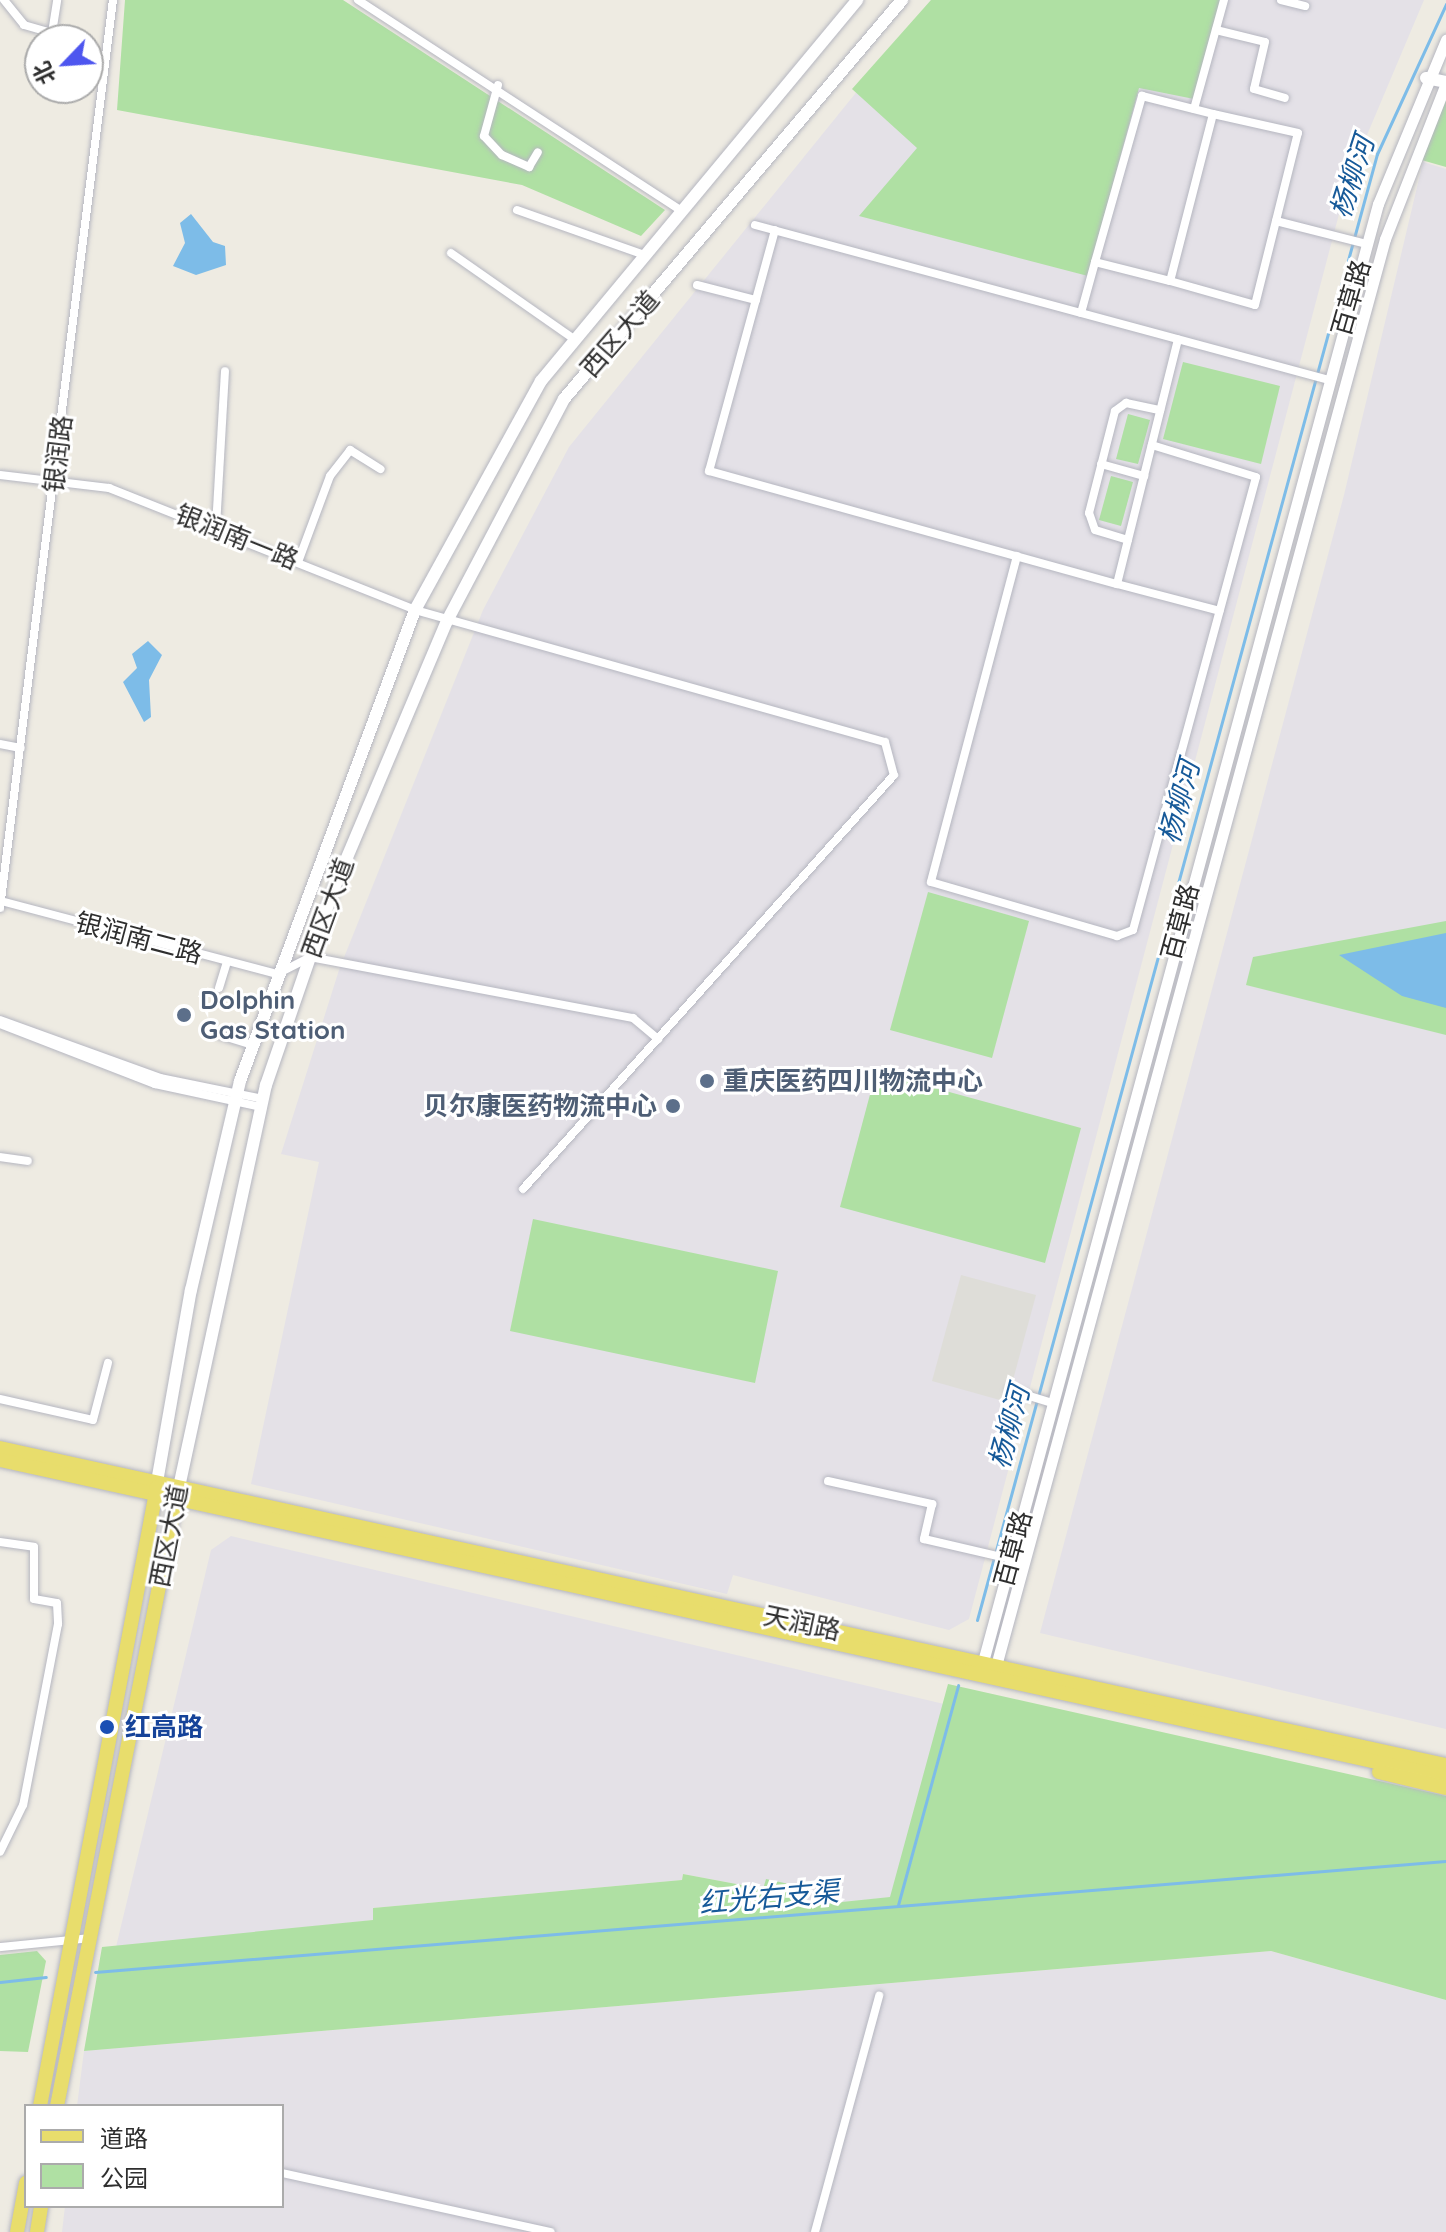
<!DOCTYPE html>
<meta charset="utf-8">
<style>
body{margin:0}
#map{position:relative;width:1446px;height:2232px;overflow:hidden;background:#eeebe2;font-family:Quicksand,"Noto Sans SC",sans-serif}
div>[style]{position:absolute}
.industrial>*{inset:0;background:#e4e1e7}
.green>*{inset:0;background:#afe0a3}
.plaza>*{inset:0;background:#deddd8}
.water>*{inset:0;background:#7dbce8}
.stream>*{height:3px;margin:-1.5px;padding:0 1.5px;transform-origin:1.5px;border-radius:1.5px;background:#7dbce8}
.roads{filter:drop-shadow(0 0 2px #b5b6c0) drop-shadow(0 0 2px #b5b6c0)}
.minor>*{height:8px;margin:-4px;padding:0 4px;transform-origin:4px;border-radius:4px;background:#fff}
.tertiary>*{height:11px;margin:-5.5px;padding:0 5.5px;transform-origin:5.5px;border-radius:5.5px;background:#fff}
.secondary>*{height:12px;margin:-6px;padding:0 6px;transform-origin:6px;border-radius:6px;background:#fff}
.primary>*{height:14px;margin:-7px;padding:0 7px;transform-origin:7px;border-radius:7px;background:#e8dd6c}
.dots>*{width:22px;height:22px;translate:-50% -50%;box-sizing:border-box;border:4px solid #fff;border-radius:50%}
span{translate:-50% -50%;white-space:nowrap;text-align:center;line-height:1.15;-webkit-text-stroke:6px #fff;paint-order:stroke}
.street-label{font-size:26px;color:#2e2e2e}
.service-label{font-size:26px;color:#4e5e75;font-weight:700}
.left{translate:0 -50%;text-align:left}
.right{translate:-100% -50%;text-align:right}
.transit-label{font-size:26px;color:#164399;font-weight:700}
.water-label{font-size:28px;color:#175a99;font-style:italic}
.legend{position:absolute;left:24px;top:2104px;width:260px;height:104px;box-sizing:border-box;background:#fff;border:2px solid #ababab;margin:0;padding:10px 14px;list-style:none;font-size:24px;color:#2e2e2e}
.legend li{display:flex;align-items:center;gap:16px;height:40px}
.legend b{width:40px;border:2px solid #ababab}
.north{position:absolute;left:24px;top:24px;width:80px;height:80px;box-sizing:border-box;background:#fff;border:2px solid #ababab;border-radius:50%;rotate:245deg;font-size:22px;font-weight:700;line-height:32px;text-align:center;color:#2e2e2e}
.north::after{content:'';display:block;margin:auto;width:28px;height:36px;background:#4e56ef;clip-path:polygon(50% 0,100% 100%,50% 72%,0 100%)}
</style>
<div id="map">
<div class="industrial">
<i style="clip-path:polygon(931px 0,1424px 0,1348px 180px,969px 1619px,949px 1630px,733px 1575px,727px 1594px,251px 1484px,319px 1162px,281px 1154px,339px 970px,483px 610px,569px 447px)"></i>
<i style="clip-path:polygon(1423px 162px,1446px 169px,1446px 1729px,1040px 1633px,1344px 495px)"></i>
<i style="clip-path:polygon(231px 1536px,944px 1704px,891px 1897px,793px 1908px,798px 1887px,763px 1889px,683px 1874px,682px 1880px,373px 1908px,374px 1920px,116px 1947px,211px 1550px)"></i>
<i style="clip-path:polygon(1271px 1951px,1446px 2000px,1446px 2232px,62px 2232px,65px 2206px,282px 2206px,282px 2106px,77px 2106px,84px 2051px)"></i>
</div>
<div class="green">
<i style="clip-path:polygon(125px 0,343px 0,665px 210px,641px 236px,522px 185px,117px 110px)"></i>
<i style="clip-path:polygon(931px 0,1221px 0,1194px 99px,1139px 88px,1088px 276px,859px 216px,917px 148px,852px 89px)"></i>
<i style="clip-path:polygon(1446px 99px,1446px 167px,1418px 159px)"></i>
<i style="clip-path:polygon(1183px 362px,1280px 386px,1261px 464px,1163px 439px)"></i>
<i style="clip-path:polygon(1128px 414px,1150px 420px,1138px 464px,1116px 459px)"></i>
<i style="clip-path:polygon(1111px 476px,1133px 482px,1121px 526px,1099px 520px)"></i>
<i style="clip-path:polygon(928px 892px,1029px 921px,992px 1058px,890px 1030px)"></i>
<i style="clip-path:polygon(1446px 921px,1446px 1035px,1246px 985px,1253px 957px)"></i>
<i style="clip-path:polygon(876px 1072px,1081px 1128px,1045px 1263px,840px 1207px)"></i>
<i style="clip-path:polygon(533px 1219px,778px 1271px,755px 1383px,510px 1331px)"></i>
<i style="clip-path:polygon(948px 1684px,1446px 1796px,1446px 2000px,1271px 1951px,84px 2051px,102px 1947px,373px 1920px,373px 1908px,682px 1880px,683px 1874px,763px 1889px,766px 1879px,798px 1886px,794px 1907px,890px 1897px)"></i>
<i style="clip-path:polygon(37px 1951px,46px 1961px,28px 2052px,0 2051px,0 1955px)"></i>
</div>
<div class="plaza">
<i style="clip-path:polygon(961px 1275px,1036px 1295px,1007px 1402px,932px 1381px)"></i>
</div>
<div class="water">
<i style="clip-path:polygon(191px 214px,213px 242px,225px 246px,226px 265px,196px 275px,173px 266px,185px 243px,180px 223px)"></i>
<i style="clip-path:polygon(148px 641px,162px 655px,149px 680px,151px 717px,144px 722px,123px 682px,137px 668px,132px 654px)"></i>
<i style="clip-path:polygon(1446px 933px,1446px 1008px,1402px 996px,1339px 955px)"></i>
</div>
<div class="stream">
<i style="left:977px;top:1620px;width:1520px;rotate:-74.74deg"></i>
<i style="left:1377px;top:154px;width:165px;rotate:-65.3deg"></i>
<i style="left:898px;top:1905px;width:228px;rotate:-74.7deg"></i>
<i style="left:95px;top:1972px;width:1356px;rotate:-4.7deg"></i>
<i style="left:0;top:1982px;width:46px;rotate:-6.2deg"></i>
</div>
<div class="roads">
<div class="minor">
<i style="left:4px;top:0;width:32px;rotate:51deg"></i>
<i style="left:24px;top:25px;width:29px;rotate:16deg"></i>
<i style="left:52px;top:33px;width:33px;rotate:-81deg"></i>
<i style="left:358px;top:0;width:383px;rotate:33.1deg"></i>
<i style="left:1281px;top:0;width:25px;rotate:14deg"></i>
<i style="left:1216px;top:30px;width:50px;rotate:13.8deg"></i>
<i style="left:1265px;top:42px;width:48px;rotate:103.2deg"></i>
<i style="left:1254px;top:89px;width:32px;rotate:16deg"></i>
<i style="left:498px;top:85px;width:53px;rotate:105.4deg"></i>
<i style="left:484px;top:136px;width:26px;rotate:47deg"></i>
<i style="left:502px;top:155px;width:30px;rotate:24deg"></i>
<i style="left:529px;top:167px;width:17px;rotate:-59deg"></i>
<i style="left:1194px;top:109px;width:113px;rotate:-74.6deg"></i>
<i style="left:517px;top:210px;width:133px;rotate:19.4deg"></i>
<i style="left:1276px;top:221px;width:93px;rotate:14.3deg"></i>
<i style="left:755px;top:225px;width:595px;rotate:15.11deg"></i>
<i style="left:775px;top:230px;width:250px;rotate:105.3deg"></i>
<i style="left:709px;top:471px;width:423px;rotate:15.5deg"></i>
<i style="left:1117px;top:584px;width:252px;rotate:-76deg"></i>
<i style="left:451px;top:253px;width:150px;rotate:35deg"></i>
<i style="left:1170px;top:281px;width:88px;rotate:15.8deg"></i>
<i style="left:1255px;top:305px;width:177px;rotate:-76deg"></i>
<i style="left:1298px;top:133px;width:87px;rotate:-167.4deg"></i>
<i style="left:697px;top:285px;width:61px;rotate:14.3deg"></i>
<i style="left:1081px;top:313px;width:53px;rotate:-74.6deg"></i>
<i style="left:1095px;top:262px;width:173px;rotate:-74.2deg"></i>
<i style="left:1142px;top:96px;width:73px;rotate:14.2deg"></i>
<i style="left:1213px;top:114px;width:172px;rotate:104.4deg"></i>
<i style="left:1170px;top:281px;width:77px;rotate:-165.8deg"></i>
<i style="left:1101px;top:464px;width:45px;rotate:15.6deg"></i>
<i style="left:0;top:475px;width:110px;rotate:6.8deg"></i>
<i style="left:109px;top:488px;width:329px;rotate:21.7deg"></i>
<i style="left:415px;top:610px;width:488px;rotate:15.7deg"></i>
<i style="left:885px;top:742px;width:34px;rotate:75deg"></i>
<i style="left:894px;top:775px;width:556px;rotate:131.86deg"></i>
<i style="left:216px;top:527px;width:156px;rotate:-86.7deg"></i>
<i style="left:1128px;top:540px;width:34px;rotate:-163deg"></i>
<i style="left:1095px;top:530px;width:18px;rotate:-109deg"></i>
<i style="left:1089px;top:513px;width:105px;rotate:-75.7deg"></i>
<i style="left:1115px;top:411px;width:14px;rotate:-36deg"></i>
<i style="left:1126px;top:403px;width:35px;rotate:12deg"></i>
<i style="left:1017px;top:556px;width:337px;rotate:104.8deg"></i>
<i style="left:931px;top:882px;width:194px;rotate:16.2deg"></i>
<i style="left:1117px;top:936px;width:17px;rotate:-21deg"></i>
<i style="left:1133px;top:930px;width:469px;rotate:-74.8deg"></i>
<i style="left:1256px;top:477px;width:109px;rotate:-162.9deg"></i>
<i style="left:298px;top:562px;width:92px;rotate:-69.6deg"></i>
<i style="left:330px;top:476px;width:33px;rotate:-52deg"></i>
<i style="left:350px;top:450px;width:36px;rotate:32deg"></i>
<i style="left:1117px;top:584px;width:106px;rotate:14.7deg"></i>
<i style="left:0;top:744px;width:21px;rotate:11deg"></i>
<i style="left:1px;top:901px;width:285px;rotate:14.8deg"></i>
<i style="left:277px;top:974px;width:37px;rotate:-27deg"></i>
<i style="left:310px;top:957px;width:329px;rotate:10.7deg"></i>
<i style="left:633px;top:1018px;width:33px;rotate:40deg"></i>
<i style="left:0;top:908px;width:915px;rotate:-82.91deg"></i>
<i style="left:219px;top:988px;width:28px;rotate:-73deg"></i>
<i style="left:0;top:1020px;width:170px;rotate:19.9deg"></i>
<i style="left:160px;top:1078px;width:105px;rotate:11.5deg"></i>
<i style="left:0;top:1024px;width:166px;rotate:21.2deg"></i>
<i style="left:155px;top:1084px;width:108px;rotate:12.2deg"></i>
<i style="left:220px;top:1035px;width:34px;rotate:17deg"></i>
<i style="left:0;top:1157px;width:28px;rotate:8deg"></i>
<i style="left:1010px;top:1390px;width:44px;rotate:17.2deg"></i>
<i style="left:0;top:1399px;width:95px;rotate:12.7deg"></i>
<i style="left:93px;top:1420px;width:59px;rotate:-75.3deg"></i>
<i style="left:828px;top:1481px;width:107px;rotate:12.5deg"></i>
<i style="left:932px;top:1504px;width:36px;rotate:103deg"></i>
<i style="left:924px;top:1539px;width:88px;rotate:13.1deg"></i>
<i style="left:0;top:1542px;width:34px;rotate:8deg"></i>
<i style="left:34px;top:1547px;width:52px;rotate:90deg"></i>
<i style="left:34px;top:1599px;width:23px;rotate:10deg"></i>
<i style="left:57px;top:1603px;width:21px;rotate:87deg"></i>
<i style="left:58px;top:1624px;width:184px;rotate:100.9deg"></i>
<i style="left:23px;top:1805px;width:52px;rotate:116.1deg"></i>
<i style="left:0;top:1947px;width:90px;rotate:-5.7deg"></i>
<i style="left:282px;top:2173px;width:275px;rotate:12.4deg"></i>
<i style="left:815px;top:2232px;width:245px;rotate:-74.8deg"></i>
</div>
<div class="tertiary">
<i style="left:981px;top:1669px;width:1518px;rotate:-74.84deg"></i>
<i style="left:1378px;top:204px;width:178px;rotate:-67.5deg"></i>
<i style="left:994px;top:1673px;width:1486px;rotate:-74.75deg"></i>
<i style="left:1385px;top:239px;width:168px;rotate:-68.6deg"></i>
</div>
<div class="secondary">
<i style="left:1426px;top:78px;width:20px;rotate:11deg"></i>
<i style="left:157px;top:1482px;width:195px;rotate:-80deg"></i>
<i style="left:191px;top:1290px;width:215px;rotate:-76.8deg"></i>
<i style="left:240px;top:1081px;width:502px;rotate:-69.62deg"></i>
<i style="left:415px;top:610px;width:261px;rotate:-61.2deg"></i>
<i style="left:541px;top:381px;width:495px;rotate:-50.3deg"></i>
<i style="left:179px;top:1487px;width:411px;rotate:-77.8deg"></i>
<i style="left:266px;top:1085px;width:203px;rotate:-71deg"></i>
<i style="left:332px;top:893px;width:295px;rotate:-67.1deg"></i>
<i style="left:447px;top:621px;width:251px;rotate:-62.2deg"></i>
<i style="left:564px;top:399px;width:523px;rotate:-49.73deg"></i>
</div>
<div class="primary">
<i style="left:0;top:1448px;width:1480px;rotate:12.37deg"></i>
<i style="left:0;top:1460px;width:1480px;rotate:12.37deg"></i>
<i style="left:1379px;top:1772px;width:69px;rotate:13.4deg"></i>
<i style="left:40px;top:2106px;width:630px;rotate:-79.3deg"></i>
<i style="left:57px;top:2106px;width:628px;rotate:-78.89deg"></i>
<i style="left:17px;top:2232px;width:50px;rotate:-79.6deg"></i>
<i style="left:37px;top:2232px;width:26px;rotate:-81deg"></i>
</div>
</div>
<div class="dots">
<i style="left:184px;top:1015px;background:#5c6f8a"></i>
<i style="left:707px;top:1081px;background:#5c6f8a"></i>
<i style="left:673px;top:1106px;background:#5c6f8a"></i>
<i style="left:107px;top:1727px;background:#1a4fb4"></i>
</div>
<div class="street-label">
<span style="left:1351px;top:298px;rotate:-74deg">百草路</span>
<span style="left:620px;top:334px;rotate:-49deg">西区大道</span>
<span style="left:58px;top:454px;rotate:-83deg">银润路</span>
<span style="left:237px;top:537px;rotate:22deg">银润南一路</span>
<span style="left:328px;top:908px;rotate:-70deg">西区大道</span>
<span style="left:1180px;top:922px;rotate:-75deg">百草路</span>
<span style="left:139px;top:938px;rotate:15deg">银润南二路</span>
<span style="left:169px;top:1536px;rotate:-79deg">西区大道</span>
<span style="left:1013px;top:1549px;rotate:-75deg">百草路</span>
<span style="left:802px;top:1623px;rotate:12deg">天润路</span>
</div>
<div class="service-label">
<span class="left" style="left:200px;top:1015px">Dolphin<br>Gas Station</span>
<span class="left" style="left:723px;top:1081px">重庆医药四川物流中心</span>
<span class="right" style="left:657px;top:1106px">贝尔康医药物流中心</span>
</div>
<div class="transit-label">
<span class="left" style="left:125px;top:1727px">红高路</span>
</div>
<div class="water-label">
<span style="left:1352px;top:177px;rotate:-72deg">杨柳河</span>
<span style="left:1179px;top:802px;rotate:-75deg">杨柳河</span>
<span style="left:1009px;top:1427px;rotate:-75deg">杨柳河</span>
<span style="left:769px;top:1897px;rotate:-5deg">红光右支渠</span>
</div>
<ul class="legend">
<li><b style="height:10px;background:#e8dd6c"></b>道路</li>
<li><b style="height:22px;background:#afe0a3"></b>公园</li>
</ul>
<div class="north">北</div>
</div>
